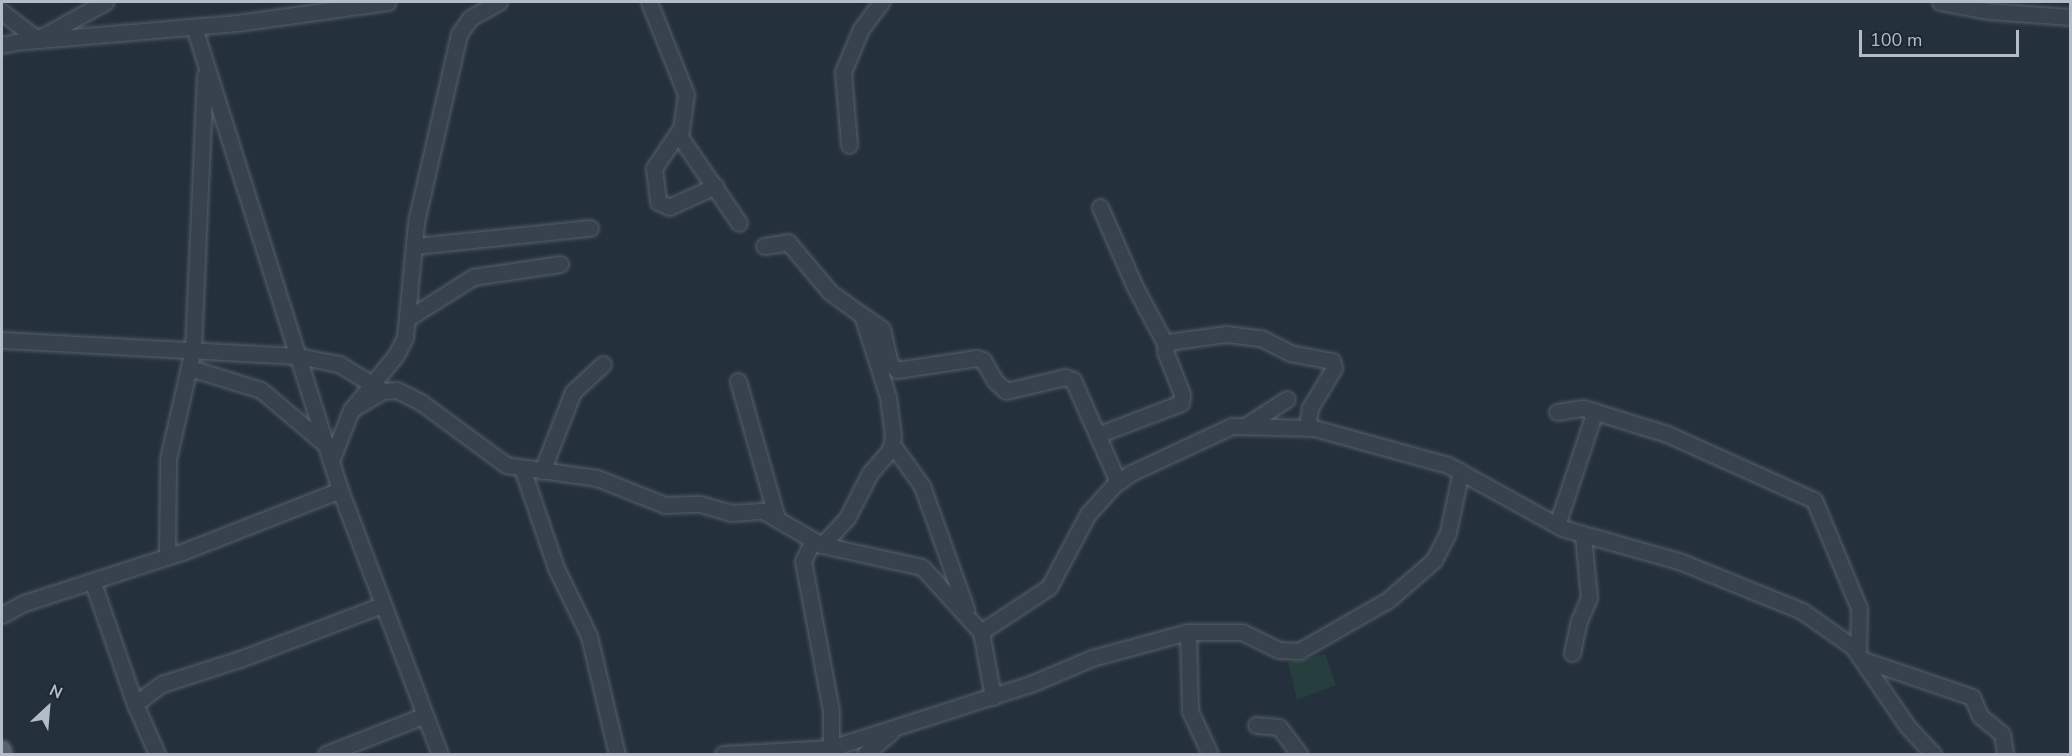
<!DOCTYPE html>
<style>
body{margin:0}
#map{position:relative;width:2072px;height:756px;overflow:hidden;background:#24303c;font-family:"Nunito Sans",sans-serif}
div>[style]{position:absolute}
.green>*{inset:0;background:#273e3e}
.roads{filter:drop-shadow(0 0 2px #56606a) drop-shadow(0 0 2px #56606a)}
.minor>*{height:15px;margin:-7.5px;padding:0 7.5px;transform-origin:7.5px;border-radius:7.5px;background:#38424c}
.major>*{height:18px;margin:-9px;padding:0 9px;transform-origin:9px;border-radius:9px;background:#56616c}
span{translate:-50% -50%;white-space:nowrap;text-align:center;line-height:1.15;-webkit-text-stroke:4.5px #1d2731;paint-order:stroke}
.frame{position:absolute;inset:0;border:3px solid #b4bdc7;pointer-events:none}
.north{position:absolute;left:18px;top:678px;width:60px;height:60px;-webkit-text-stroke:4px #1d2731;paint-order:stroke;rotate:26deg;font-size:16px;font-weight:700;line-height:24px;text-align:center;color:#b4bdc7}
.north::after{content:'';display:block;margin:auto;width:21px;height:27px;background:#b4bdc7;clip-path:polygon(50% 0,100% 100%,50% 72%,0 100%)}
.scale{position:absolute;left:1859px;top:30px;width:160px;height:27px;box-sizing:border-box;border:3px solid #b4bdc7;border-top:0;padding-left:8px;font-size:18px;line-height:21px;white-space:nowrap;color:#b4bdc7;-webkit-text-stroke:4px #1d2731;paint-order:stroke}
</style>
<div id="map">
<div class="green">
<i style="clip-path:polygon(1325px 654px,1336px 685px,1297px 700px,1288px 663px)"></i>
</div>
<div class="roads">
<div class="minor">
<i style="left:649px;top:2px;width:99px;rotate:68.1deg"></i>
<i style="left:686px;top:94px;width:43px;rotate:97.9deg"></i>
<i style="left:680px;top:137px;width:104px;rotate:55.5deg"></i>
<i style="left:1940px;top:2px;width:49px;rotate:10.6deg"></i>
<i style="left:1988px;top:11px;width:82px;rotate:4.2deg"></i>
<i style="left:2px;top:12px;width:43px;rotate:37.4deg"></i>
<i style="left:194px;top:27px;width:485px;rotate:72.5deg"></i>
<i style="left:340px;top:490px;width:282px;rotate:69.3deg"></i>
<i style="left:15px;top:42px;width:223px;rotate:-4.9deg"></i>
<i style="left:237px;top:23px;width:152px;rotate:-7.9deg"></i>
<i style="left:2px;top:45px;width:42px;rotate:-12.4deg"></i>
<i style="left:43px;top:36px;width:71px;rotate:-28.7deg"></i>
<i style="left:679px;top:131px;width:45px;rotate:124deg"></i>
<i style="left:654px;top:168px;width:34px;rotate:83deg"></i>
<i style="left:658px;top:202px;width:12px;rotate:24deg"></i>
<i style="left:669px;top:207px;width:51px;rotate:-24.5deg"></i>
<i style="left:849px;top:145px;width:73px;rotate:-94.7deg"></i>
<i style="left:843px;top:72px;width:47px;rotate:-67.3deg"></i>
<i style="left:861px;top:29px;width:34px;rotate:-53deg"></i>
<i style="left:1100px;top:207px;width:87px;rotate:66.4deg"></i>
<i style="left:1135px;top:287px;width:66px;rotate:61.9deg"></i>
<i style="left:415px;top:246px;width:176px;rotate:-5.9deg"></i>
<i style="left:764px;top:246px;width:24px;rotate:-9deg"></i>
<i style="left:788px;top:242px;width:65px;rotate:50deg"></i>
<i style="left:830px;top:292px;width:39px;rotate:36deg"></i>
<i style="left:862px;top:315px;width:86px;rotate:72.4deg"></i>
<i style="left:888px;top:397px;width:40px;rotate:82.9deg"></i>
<i style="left:893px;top:437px;width:13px;rotate:103deg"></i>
<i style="left:890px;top:450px;width:30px;rotate:131deg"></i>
<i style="left:870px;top:473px;width:51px;rotate:117.1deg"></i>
<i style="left:847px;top:518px;width:37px;rotate:133deg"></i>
<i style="left:862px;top:315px;width:24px;rotate:35deg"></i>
<i style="left:882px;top:329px;width:36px;rotate:77deg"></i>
<i style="left:890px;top:364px;width:9px;rotate:41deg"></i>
<i style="left:897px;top:370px;width:80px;rotate:-8.6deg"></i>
<i style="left:976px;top:358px;width:7px;rotate:16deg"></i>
<i style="left:983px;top:360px;width:24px;rotate:60deg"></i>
<i style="left:995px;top:381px;width:15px;rotate:42deg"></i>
<i style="left:1006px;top:391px;width:61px;rotate:-13.3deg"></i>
<i style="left:1065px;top:377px;width:9px;rotate:21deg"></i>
<i style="left:1073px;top:380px;width:111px;rotate:66.2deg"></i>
<i style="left:410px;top:317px;width:75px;rotate:-32.4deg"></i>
<i style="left:473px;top:277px;width:88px;rotate:-8.5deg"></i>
<i style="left:2px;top:340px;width:296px;rotate:3.1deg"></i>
<i style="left:298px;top:356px;width:42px;rotate:11deg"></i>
<i style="left:339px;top:364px;width:48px;rotate:31.4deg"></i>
<i style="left:190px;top:368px;width:74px;rotate:17.2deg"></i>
<i style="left:261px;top:390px;width:84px;rotate:40.2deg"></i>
<i style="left:738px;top:381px;width:143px;rotate:74.2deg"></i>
<i style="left:351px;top:410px;width:37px;rotate:-31deg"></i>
<i style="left:383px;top:391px;width:14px;rotate:-4deg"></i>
<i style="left:397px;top:390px;width:28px;rotate:27deg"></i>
<i style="left:422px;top:403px;width:104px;rotate:36.4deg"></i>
<i style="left:506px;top:465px;width:92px;rotate:8.1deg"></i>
<i style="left:597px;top:478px;width:73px;rotate:21.7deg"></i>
<i style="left:665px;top:505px;width:35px;rotate:-2deg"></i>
<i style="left:700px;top:504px;width:32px;rotate:16deg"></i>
<i style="left:731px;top:513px;width:32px;rotate:-4deg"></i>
<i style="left:763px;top:511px;width:68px;rotate:30deg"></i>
<i style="left:822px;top:545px;width:102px;rotate:12.4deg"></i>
<i style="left:922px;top:567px;width:88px;rotate:47.8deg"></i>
<i style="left:981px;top:632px;width:66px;rotate:79.5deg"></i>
<i style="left:1557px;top:412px;width:26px;rotate:-9deg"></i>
<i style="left:1583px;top:408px;width:88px;rotate:17.2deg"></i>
<i style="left:1667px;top:434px;width:161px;rotate:24.2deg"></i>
<i style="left:1814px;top:500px;width:117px;rotate:67.4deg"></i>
<i style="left:1859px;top:608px;width:46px;rotate:91.2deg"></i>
<i style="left:1248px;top:424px;width:46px;rotate:-32.7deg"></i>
<i style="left:1097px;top:435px;width:90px;rotate:-20.9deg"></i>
<i style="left:1181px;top:403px;width:9px;rotate:-84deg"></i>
<i style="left:1182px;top:394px;width:46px;rotate:-111.6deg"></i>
<i style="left:1165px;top:351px;width:9px;rotate:-72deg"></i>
<i style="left:1168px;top:342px;width:59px;rotate:-7.9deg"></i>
<i style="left:1226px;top:334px;width:35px;rotate:7deg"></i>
<i style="left:1261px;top:338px;width:33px;rotate:27deg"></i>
<i style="left:1290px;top:353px;width:43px;rotate:10.8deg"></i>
<i style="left:1332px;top:361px;width:7px;rotate:74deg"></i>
<i style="left:1334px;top:368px;width:47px;rotate:121deg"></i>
<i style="left:1310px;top:408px;width:20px;rotate:99deg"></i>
<i style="left:892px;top:444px;width:52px;rotate:54.5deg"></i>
<i style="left:922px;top:486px;width:131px;rotate:70.3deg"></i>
<i style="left:331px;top:461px;width:55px;rotate:-68.6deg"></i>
<i style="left:351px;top:410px;width:71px;rotate:-50.7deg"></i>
<i style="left:396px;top:355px;width:20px;rotate:-63deg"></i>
<i style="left:405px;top:337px;width:116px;rotate:-84.5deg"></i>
<i style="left:416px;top:222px;width:193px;rotate:-77.1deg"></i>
<i style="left:459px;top:34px;width:19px;rotate:-55deg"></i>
<i style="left:470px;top:18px;width:33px;rotate:-29deg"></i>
<i style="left:522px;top:468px;width:106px;rotate:71.2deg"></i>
<i style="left:556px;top:568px;width:76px;rotate:64.1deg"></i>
<i style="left:589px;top:636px;width:121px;rotate:76.7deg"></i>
<i style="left:542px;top:471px;width:85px;rotate:-68.6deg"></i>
<i style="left:573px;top:392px;width:41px;rotate:-43deg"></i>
<i style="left:1557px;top:525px;width:120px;rotate:-71.6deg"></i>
<i style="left:813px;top:541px;width:22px;rotate:117deg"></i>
<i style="left:803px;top:561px;width:152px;rotate:79.4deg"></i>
<i style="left:831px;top:710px;width:30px;rotate:90deg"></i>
<i style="left:831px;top:740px;width:15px;rotate:106deg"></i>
<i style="left:167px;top:557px;width:98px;rotate:-89.4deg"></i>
<i style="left:168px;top:459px;width:113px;rotate:-77.2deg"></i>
<i style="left:193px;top:349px;width:274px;rotate:-87.5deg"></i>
<i style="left:93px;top:583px;width:128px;rotate:70.9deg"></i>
<i style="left:135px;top:704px;width:55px;rotate:66.3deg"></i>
<i style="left:2px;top:615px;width:25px;rotate:-29deg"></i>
<i style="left:24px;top:603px;width:166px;rotate:-17.9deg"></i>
<i style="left:182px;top:552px;width:170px;rotate:-21.4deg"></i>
<i style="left:981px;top:632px;width:82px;rotate:-33.5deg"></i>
<i style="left:1049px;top:587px;width:83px;rotate:-61.9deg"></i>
<i style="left:1088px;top:514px;width:38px;rotate:-48deg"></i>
<i style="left:1113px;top:486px;width:22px;rotate:-36deg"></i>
<i style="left:1131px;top:473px;width:111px;rotate:-25deg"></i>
<i style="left:1232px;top:426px;width:82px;rotate:1.4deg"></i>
<i style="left:1314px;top:428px;width:139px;rotate:15.4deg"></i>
<i style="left:1448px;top:465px;width:130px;rotate:28.9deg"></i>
<i style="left:1562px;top:528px;width:122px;rotate:15.8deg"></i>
<i style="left:1679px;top:561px;width:133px;rotate:22.1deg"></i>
<i style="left:1802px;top:611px;width:62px;rotate:35.2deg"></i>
<i style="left:1853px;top:647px;width:97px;rotate:55.5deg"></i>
<i style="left:1908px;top:727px;width:37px;rotate:47deg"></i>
<i style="left:1188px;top:632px;width:79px;rotate:88.5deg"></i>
<i style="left:1190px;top:711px;width:47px;rotate:65.1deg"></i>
<i style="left:1572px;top:653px;width:33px;rotate:-78deg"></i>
<i style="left:1579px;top:621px;width:25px;rotate:-67deg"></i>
<i style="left:1589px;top:598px;width:62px;rotate:-95.5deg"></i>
<i style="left:1864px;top:660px;width:114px;rotate:18.9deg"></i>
<i style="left:1972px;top:697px;width:21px;rotate:67deg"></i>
<i style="left:1980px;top:716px;width:28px;rotate:39deg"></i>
<i style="left:2002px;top:734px;width:20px;rotate:81deg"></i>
<i style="left:135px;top:704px;width:34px;rotate:-37deg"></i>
<i style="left:162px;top:684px;width:82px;rotate:-17.8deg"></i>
<i style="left:240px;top:659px;width:152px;rotate:-20.8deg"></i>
<i style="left:1256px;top:725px;width:23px;rotate:5deg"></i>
<i style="left:1279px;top:727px;width:34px;rotate:53deg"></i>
<i style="left:326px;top:754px;width:106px;rotate:-21.5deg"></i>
<i style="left:723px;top:754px;width:108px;rotate:-3.2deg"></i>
<i style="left:831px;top:748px;width:212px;rotate:-17.8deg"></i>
<i style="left:1033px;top:683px;width:64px;rotate:-23deg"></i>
<i style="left:1092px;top:658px;width:99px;rotate:-15.2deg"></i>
<i style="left:1188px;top:632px;width:54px"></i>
<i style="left:1242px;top:632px;width:41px;rotate:25.9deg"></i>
<i style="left:1279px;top:650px;width:20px;rotate:3deg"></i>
<i style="left:1299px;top:651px;width:103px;rotate:-29.8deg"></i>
<i style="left:1388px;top:600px;width:61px;rotate:-41deg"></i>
<i style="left:1434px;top:560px;width:31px;rotate:-63deg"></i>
<i style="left:1448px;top:532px;width:62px;rotate:-78deg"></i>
<i style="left:865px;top:754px;width:33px;rotate:-40deg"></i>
</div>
<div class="major">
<i style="left:2px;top:750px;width:4px;rotate:76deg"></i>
</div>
</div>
<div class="frame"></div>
<div class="north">N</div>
<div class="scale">100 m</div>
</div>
